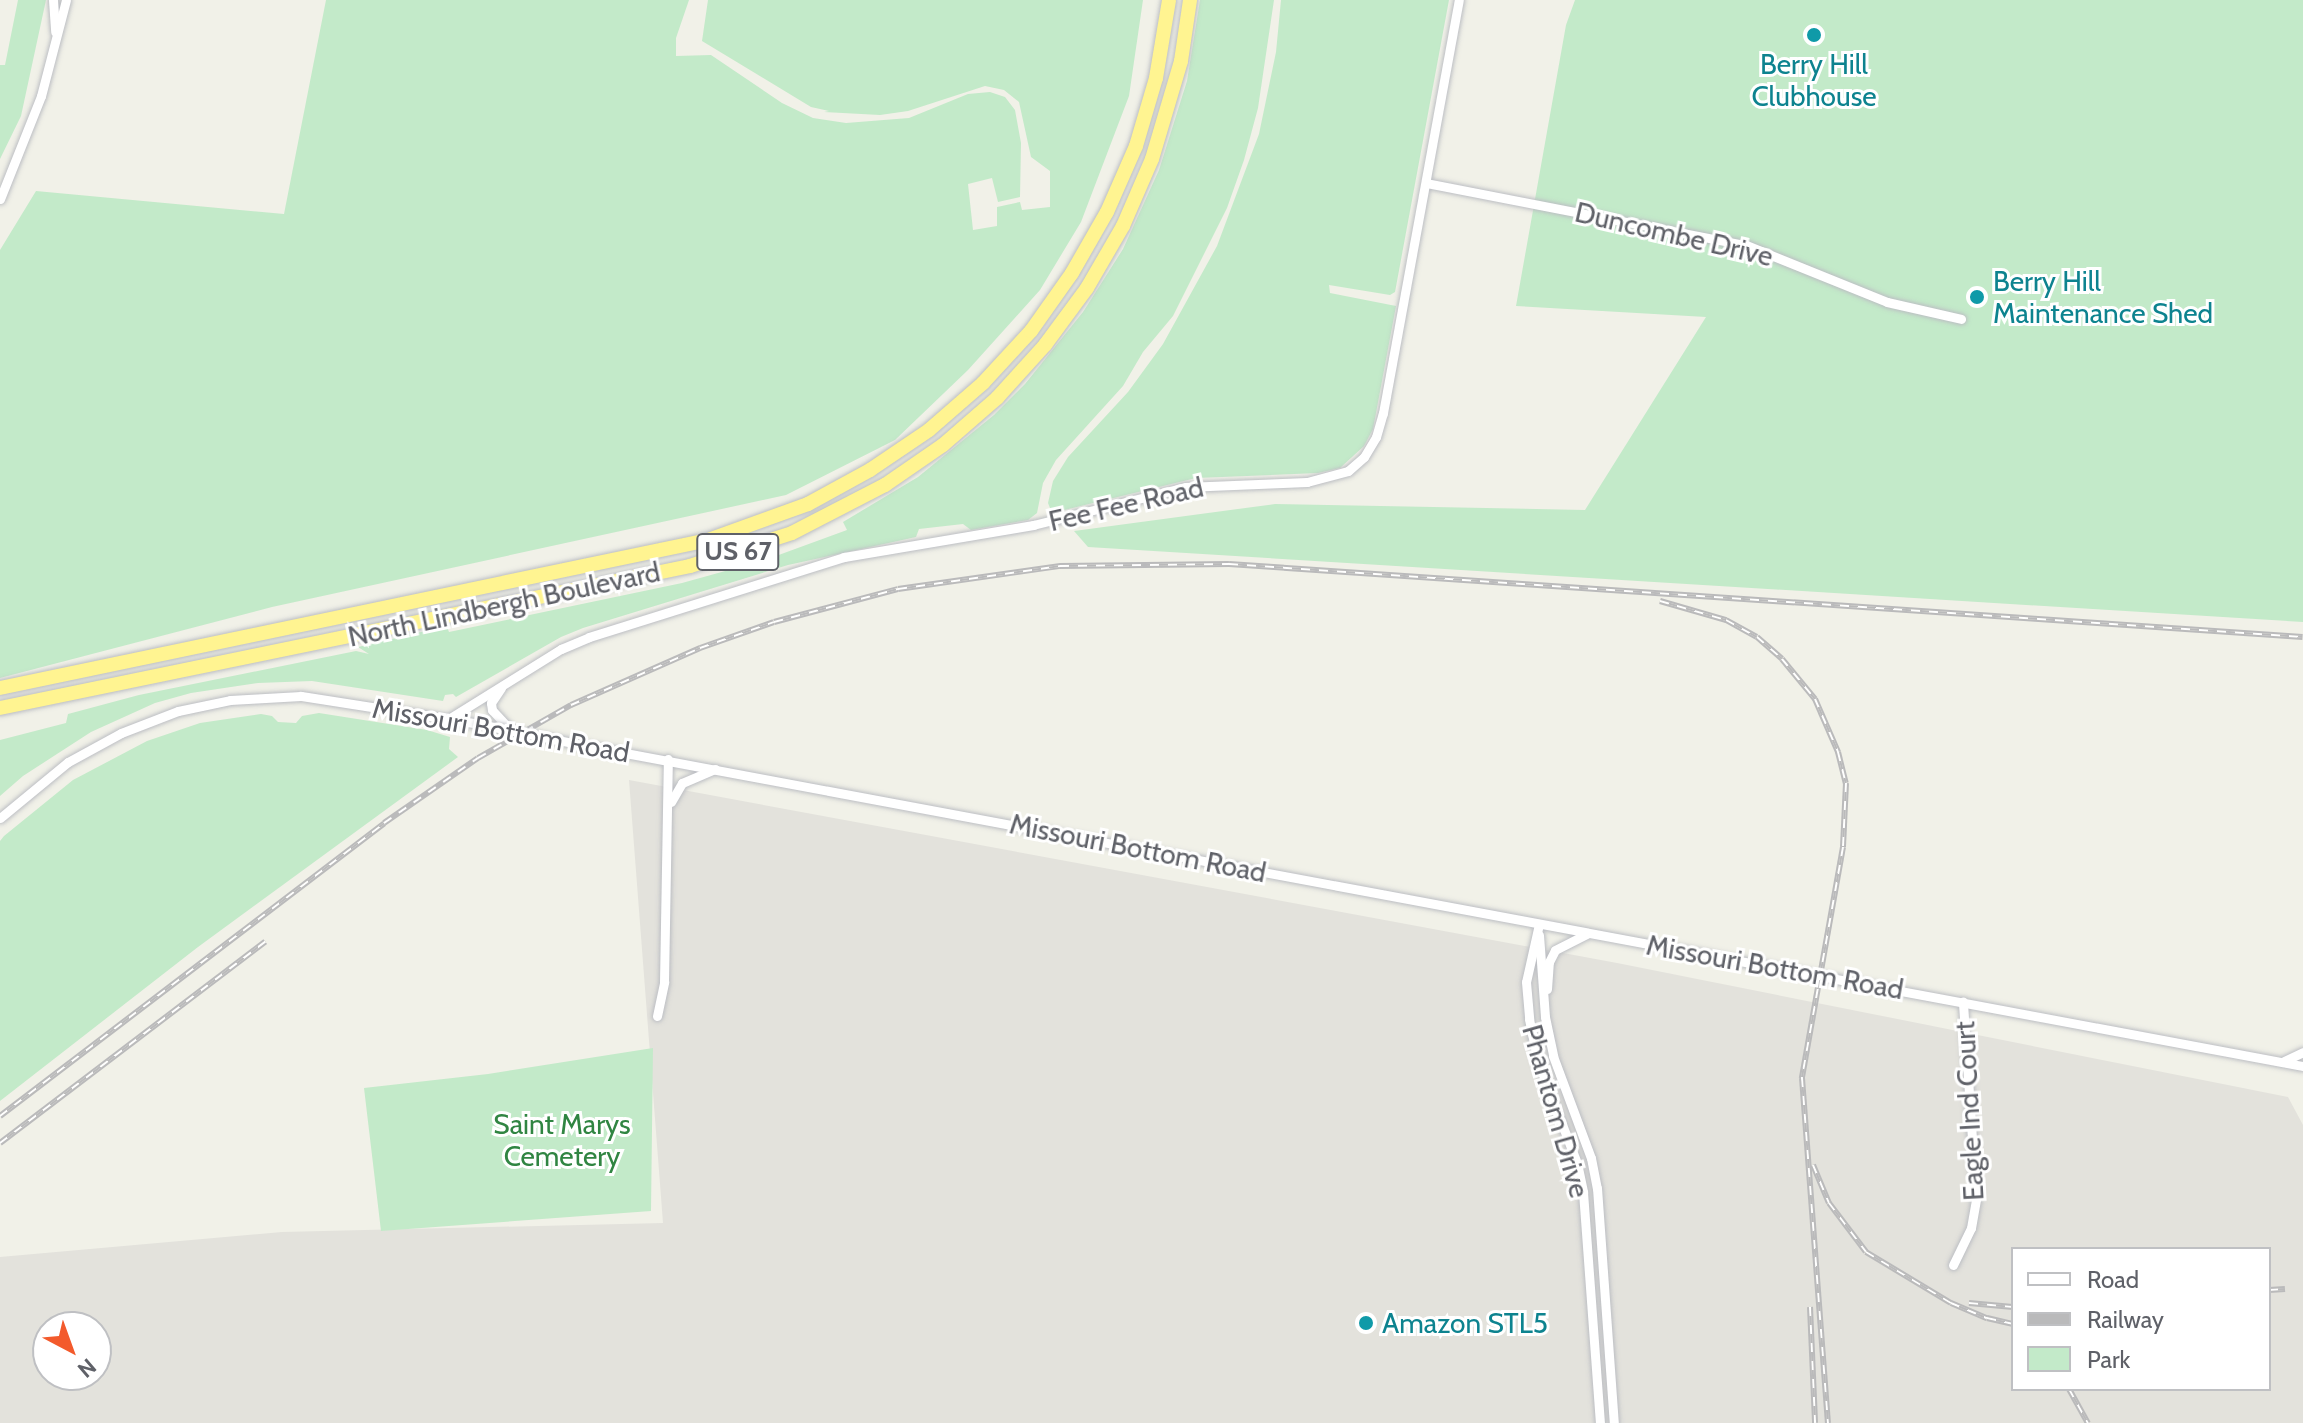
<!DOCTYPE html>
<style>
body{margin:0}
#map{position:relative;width:2303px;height:1423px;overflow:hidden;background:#f1f1e8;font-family:Cabin,sans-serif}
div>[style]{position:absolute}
.industrial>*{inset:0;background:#e3e2dc}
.green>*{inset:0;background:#c3eac9}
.roads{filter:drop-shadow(0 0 2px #bcbec3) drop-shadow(0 0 2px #bcbec3)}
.minor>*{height:9px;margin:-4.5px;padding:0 4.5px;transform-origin:4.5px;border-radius:4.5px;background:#fff}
.highway>*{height:14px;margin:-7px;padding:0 7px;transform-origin:7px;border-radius:7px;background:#fff491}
.rail>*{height:6px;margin-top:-3px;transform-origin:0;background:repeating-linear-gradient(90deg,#fff 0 9px,#bababb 0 18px);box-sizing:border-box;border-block:2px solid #bababb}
.bridges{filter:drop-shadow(0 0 2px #bcbec3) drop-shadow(0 0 2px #bcbec3)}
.minor-bridge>*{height:9px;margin:-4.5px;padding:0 4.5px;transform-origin:4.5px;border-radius:4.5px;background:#fff}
.dots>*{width:22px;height:22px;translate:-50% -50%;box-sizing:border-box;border:4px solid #fff;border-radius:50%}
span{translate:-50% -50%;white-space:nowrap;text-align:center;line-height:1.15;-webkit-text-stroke:6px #fff;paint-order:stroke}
.shield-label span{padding:2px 6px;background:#fff;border:2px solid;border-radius:6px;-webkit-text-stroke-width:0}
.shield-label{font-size:26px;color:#5f6168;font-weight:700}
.culture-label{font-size:28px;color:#0d838f}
.left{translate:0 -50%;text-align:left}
.street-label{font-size:28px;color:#5f6168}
.park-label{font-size:28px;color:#308542}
.legend{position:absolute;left:2011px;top:1247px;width:260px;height:144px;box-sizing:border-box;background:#fff;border:2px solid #bfc0c3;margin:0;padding:10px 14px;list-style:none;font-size:24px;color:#5f6168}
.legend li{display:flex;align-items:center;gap:16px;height:40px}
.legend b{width:40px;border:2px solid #bfc0c3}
.north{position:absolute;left:32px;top:1311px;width:80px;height:80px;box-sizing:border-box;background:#fff;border:2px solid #bfc0c3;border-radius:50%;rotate:139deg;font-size:22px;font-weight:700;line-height:32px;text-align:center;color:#5f6168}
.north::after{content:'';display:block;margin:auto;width:28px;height:36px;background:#f35a2c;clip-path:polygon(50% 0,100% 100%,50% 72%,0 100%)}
</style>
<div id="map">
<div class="industrial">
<i style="clip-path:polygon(evenodd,629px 780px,1617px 963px,2288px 1097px,2303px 1125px,2303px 1423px,0 1423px,0 1257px,282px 1232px,663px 1223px,629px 780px,2013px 1249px,2269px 1249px,2269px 1389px,2013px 1389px,2013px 1249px,629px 780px,48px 1327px,96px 1327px,96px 1375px,48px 1375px,48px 1327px)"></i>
</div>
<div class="green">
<i style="clip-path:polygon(18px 0,46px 0,21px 116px,0 159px,0 65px,5px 65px)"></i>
<i style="clip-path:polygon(326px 0,689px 0,676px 38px,676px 56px,711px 55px,782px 103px,813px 118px,846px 123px,909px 118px,968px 94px,990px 92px,1005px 97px,1015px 110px,1021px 143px,1020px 197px,998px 202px,992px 178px,968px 184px,973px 230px,997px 226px,997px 207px,1020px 202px,1022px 210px,1050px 207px,1050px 171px,1031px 157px,1019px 102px,1004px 90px,985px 86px,908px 111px,880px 115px,824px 112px,829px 111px,811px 107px,702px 41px,708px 0,1143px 0,1129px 96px,1081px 222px,1040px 290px,968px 370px,895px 440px,786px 495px,272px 607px,0 678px,0 250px,36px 191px,284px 214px)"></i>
<i style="clip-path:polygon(1200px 0,1274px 0,1258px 108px,1244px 160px,1227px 208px,1173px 316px,1143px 352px,1123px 386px,1056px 460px,1043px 483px,1037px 513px,1028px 520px,971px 530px,963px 524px,919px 529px,916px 537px,788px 565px,583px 628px,561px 637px,456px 697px,453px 694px,445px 695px,443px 701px,312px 681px,258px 683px,191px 693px,155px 703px,91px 732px,23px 776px,0 796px,0 740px,66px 723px,68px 714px,139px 695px,356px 651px,369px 654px,358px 647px,421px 632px,447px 627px,449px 632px,682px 583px,765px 560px,847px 530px,843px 522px,918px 477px,994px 415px,1025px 384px,1083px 312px,1123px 249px,1159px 170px,1187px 81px)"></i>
<i style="clip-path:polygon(1281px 0,1449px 0,1395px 292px,1390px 295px,1329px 285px,1330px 293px,1396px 306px,1373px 429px,1364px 446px,1340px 468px,1318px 473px,1196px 478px,1052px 513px,1048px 503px,1053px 481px,1068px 457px,1128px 392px,1163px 344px,1217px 246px,1259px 134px,1276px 52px)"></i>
<i style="clip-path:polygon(1575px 0,2303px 0,2303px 622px,1088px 547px,1074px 531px,1275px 504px,1585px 510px,1706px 317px,1516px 306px,1566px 25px)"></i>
<i style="clip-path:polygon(319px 713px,427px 730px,450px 737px,449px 749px,458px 757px,198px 947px,0 1101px,0 841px,4px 836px,73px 780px,147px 741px,200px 723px,261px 714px,272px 716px,278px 722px,296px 723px,302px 716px)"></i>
<i style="clip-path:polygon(653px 1048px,651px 1211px,381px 1231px,364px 1088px,488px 1074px)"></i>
</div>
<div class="roads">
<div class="minor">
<i style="left:53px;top:0;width:32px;rotate:86deg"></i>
<i style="left:1426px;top:183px;width:326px;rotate:11deg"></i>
<i style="left:1746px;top:245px;width:152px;rotate:22deg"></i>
<i style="left:1887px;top:302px;width:76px;rotate:12.9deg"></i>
<i style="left:0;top:199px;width:111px;rotate:-68.3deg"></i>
<i style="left:41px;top:96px;width:99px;rotate:-75.4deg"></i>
<i style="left:501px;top:688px;width:18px;rotate:124deg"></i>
<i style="left:491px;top:703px;width:7px;rotate:82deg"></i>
<i style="left:492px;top:710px;width:26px;rotate:47deg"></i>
<i style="left:450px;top:718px;width:131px;rotate:-31.9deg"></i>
<i style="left:561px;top:649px;width:30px;rotate:-23deg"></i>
<i style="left:589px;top:637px;width:267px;rotate:-17.4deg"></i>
<i style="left:844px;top:557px;width:192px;rotate:-9.6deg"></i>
<i style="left:1033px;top:525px;width:157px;rotate:-14deg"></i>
<i style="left:1185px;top:487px;width:122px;rotate:-2.3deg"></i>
<i style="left:1307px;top:482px;width:42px;rotate:-15deg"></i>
<i style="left:1348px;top:471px;width:21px;rotate:-41deg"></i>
<i style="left:1364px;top:457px;width:23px;rotate:-59deg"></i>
<i style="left:1376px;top:437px;width:25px;rotate:-74deg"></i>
<i style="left:1383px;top:413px;width:420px;rotate:-79.6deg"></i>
<i style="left:577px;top:744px;width:1756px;rotate:10.57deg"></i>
<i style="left:671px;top:802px;width:22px;rotate:-60deg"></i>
<i style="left:682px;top:783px;width:36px;rotate:-23deg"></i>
<i style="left:0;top:818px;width:88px;rotate:-39.5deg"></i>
<i style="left:68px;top:762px;width:60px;rotate:-28.7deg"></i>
<i style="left:121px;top:733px;width:61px;rotate:-21.1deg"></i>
<i style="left:178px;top:711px;width:53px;rotate:-11.9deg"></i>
<i style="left:230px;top:700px;width:71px;rotate:-3.2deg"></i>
<i style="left:301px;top:696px;width:180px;rotate:8.9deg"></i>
<i style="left:1539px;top:924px;width:59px;rotate:102.6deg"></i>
<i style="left:1526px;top:982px;width:37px;rotate:85deg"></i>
<i style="left:1529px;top:1019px;width:44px;rotate:78.2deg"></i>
<i style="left:1538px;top:1062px;width:108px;rotate:68.9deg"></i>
<i style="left:1577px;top:1163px;width:30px;rotate:78deg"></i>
<i style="left:1583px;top:1192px;width:232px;rotate:85.8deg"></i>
<i style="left:1539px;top:935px;width:82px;rotate:85.8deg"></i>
<i style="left:1545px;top:1017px;width:40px;rotate:78deg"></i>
<i style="left:1553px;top:1056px;width:109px;rotate:69.6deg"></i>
<i style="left:1591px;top:1158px;width:31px;rotate:79deg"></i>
<i style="left:1597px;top:1188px;width:236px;rotate:85.9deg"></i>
<i style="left:1547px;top:989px;width:27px;rotate:-86deg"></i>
<i style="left:1549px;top:962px;width:13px;rotate:-63deg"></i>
<i style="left:1555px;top:950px;width:36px;rotate:-27deg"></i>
<i style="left:657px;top:1016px;width:35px;rotate:-78deg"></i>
<i style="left:664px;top:982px;width:223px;rotate:-89deg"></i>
<i style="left:2284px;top:1061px;width:21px;rotate:-25deg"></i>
<i style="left:1953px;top:1265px;width:41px;rotate:-64.1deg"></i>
<i style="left:1971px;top:1228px;width:29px;rotate:-80deg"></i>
<i style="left:1976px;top:1199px;width:198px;rotate:-93.8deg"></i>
</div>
<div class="highway">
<i style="left:0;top:688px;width:723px;rotate:-11.81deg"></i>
<i style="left:708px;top:540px;width:106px;rotate:-19.8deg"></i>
<i style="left:808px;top:504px;width:71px;rotate:-28.7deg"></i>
<i style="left:870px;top:470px;width:71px;rotate:-34.1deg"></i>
<i style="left:929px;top:430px;width:72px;rotate:-41deg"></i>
<i style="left:983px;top:383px;width:71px;rotate:-47.3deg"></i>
<i style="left:1031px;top:331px;width:71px;rotate:-54.7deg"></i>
<i style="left:1072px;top:273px;width:70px;rotate:-60.2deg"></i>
<i style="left:1107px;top:212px;width:72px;rotate:-66.3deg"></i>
<i style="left:1136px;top:146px;width:71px;rotate:-73.6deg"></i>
<i style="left:1156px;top:78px;width:79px;rotate:-80.5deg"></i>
<i style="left:0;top:708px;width:704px;rotate:-11.63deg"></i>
<i style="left:690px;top:566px;width:107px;rotate:-17.9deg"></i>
<i style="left:792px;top:533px;width:105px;rotate:-27.3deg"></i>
<i style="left:885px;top:485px;width:70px;rotate:-34.6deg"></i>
<i style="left:943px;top:445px;width:72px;rotate:-41deg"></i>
<i style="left:997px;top:398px;width:72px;rotate:-47.8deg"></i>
<i style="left:1045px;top:345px;width:71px;rotate:-53.6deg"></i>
<i style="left:1087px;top:288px;width:72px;rotate:-59.9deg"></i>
<i style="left:1123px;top:226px;width:73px;rotate:-66.6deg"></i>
<i style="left:1152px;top:159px;width:102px;rotate:-73.5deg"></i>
<i style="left:1181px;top:61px;width:62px;rotate:-81.6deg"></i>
</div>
</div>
<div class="rail">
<i style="left:1660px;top:601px;width:69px;rotate:16.1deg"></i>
<i style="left:1726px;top:620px;width:35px;rotate:29deg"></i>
<i style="left:1757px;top:637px;width:33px;rotate:41deg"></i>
<i style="left:1782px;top:659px;width:52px;rotate:50.5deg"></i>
<i style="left:1815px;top:699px;width:58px;rotate:66.5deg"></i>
<i style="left:1838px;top:752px;width:32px;rotate:76deg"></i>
<i style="left:1846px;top:783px;width:64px;rotate:92.7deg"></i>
<i style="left:1843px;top:847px;width:235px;rotate:100.1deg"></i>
<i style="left:1802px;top:1078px;width:346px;rotate:85.7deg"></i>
<i style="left:0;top:1116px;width:483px;rotate:-37.3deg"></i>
<i style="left:384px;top:823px;width:114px;rotate:-34.7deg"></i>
<i style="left:478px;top:758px;width:107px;rotate:-29.7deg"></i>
<i style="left:571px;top:705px;width:141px;rotate:-23.8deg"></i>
<i style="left:700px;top:648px;width:78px;rotate:-19.4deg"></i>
<i style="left:774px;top:622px;width:128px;rotate:-14.9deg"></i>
<i style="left:898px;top:589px;width:164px;rotate:-8.1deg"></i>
<i style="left:1060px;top:566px;width:169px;rotate:-0.7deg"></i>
<i style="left:1229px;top:564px;width:1076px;rotate:3.89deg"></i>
<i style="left:0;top:1143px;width:333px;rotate:-37.2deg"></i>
<i style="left:1813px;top:1165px;width:41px;rotate:67.2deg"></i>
<i style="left:1829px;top:1203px;width:61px;rotate:52.9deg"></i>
<i style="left:1866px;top:1252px;width:99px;rotate:31deg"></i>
<i style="left:1951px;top:1303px;width:39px;rotate:23deg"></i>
<i style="left:1987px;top:1318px;width:27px;rotate:13deg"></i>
<i style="left:2269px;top:1290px;width:16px;rotate:-4deg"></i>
<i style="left:1969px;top:1303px;width:44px;rotate:5.2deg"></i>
<i style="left:1810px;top:1307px;width:116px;rotate:87.5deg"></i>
<i style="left:2069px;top:1389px;width:39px;rotate:61deg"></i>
</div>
<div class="bridges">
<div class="minor-bridge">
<i style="left:479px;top:724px;width:100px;rotate:11.5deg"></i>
</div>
</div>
<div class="dots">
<i style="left:1814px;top:35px;background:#0f9aa8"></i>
<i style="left:1977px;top:297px;background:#0f9aa8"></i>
<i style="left:1366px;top:1323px;background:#0f9aa8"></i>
</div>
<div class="shield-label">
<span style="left:738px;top:552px">US 67</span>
</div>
<div class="culture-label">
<span style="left:1814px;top:80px">Berry Hill<br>Clubhouse</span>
<span class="left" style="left:1993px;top:297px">Berry Hill<br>Maintenance Shed</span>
<span class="left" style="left:1382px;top:1323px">Amazon STL5</span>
</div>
<div class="street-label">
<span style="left:1674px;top:234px;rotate:13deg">Duncombe Drive</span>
<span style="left:1126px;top:504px;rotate:-13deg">Fee Fee Road</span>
<span style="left:504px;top:604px;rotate:-12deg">North Lindbergh Boulevard</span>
<span style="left:501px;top:730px;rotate:10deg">Missouri Bottom Road</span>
<span style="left:1138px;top:848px;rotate:11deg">Missouri Bottom Road</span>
<span style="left:1775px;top:967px;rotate:10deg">Missouri Bottom Road</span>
<span style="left:1556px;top:1111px;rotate:74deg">Phantom Drive</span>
<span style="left:1969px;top:1111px;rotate:-93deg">Eagle Ind Court</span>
</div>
<div class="park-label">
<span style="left:562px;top:1140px">Saint Marys<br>Cemetery</span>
</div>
<ul class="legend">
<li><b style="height:10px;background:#fff"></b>Road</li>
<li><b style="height:10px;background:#bababb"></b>Railway</li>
<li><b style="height:22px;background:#c3eac9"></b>Park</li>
</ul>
<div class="north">N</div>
</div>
